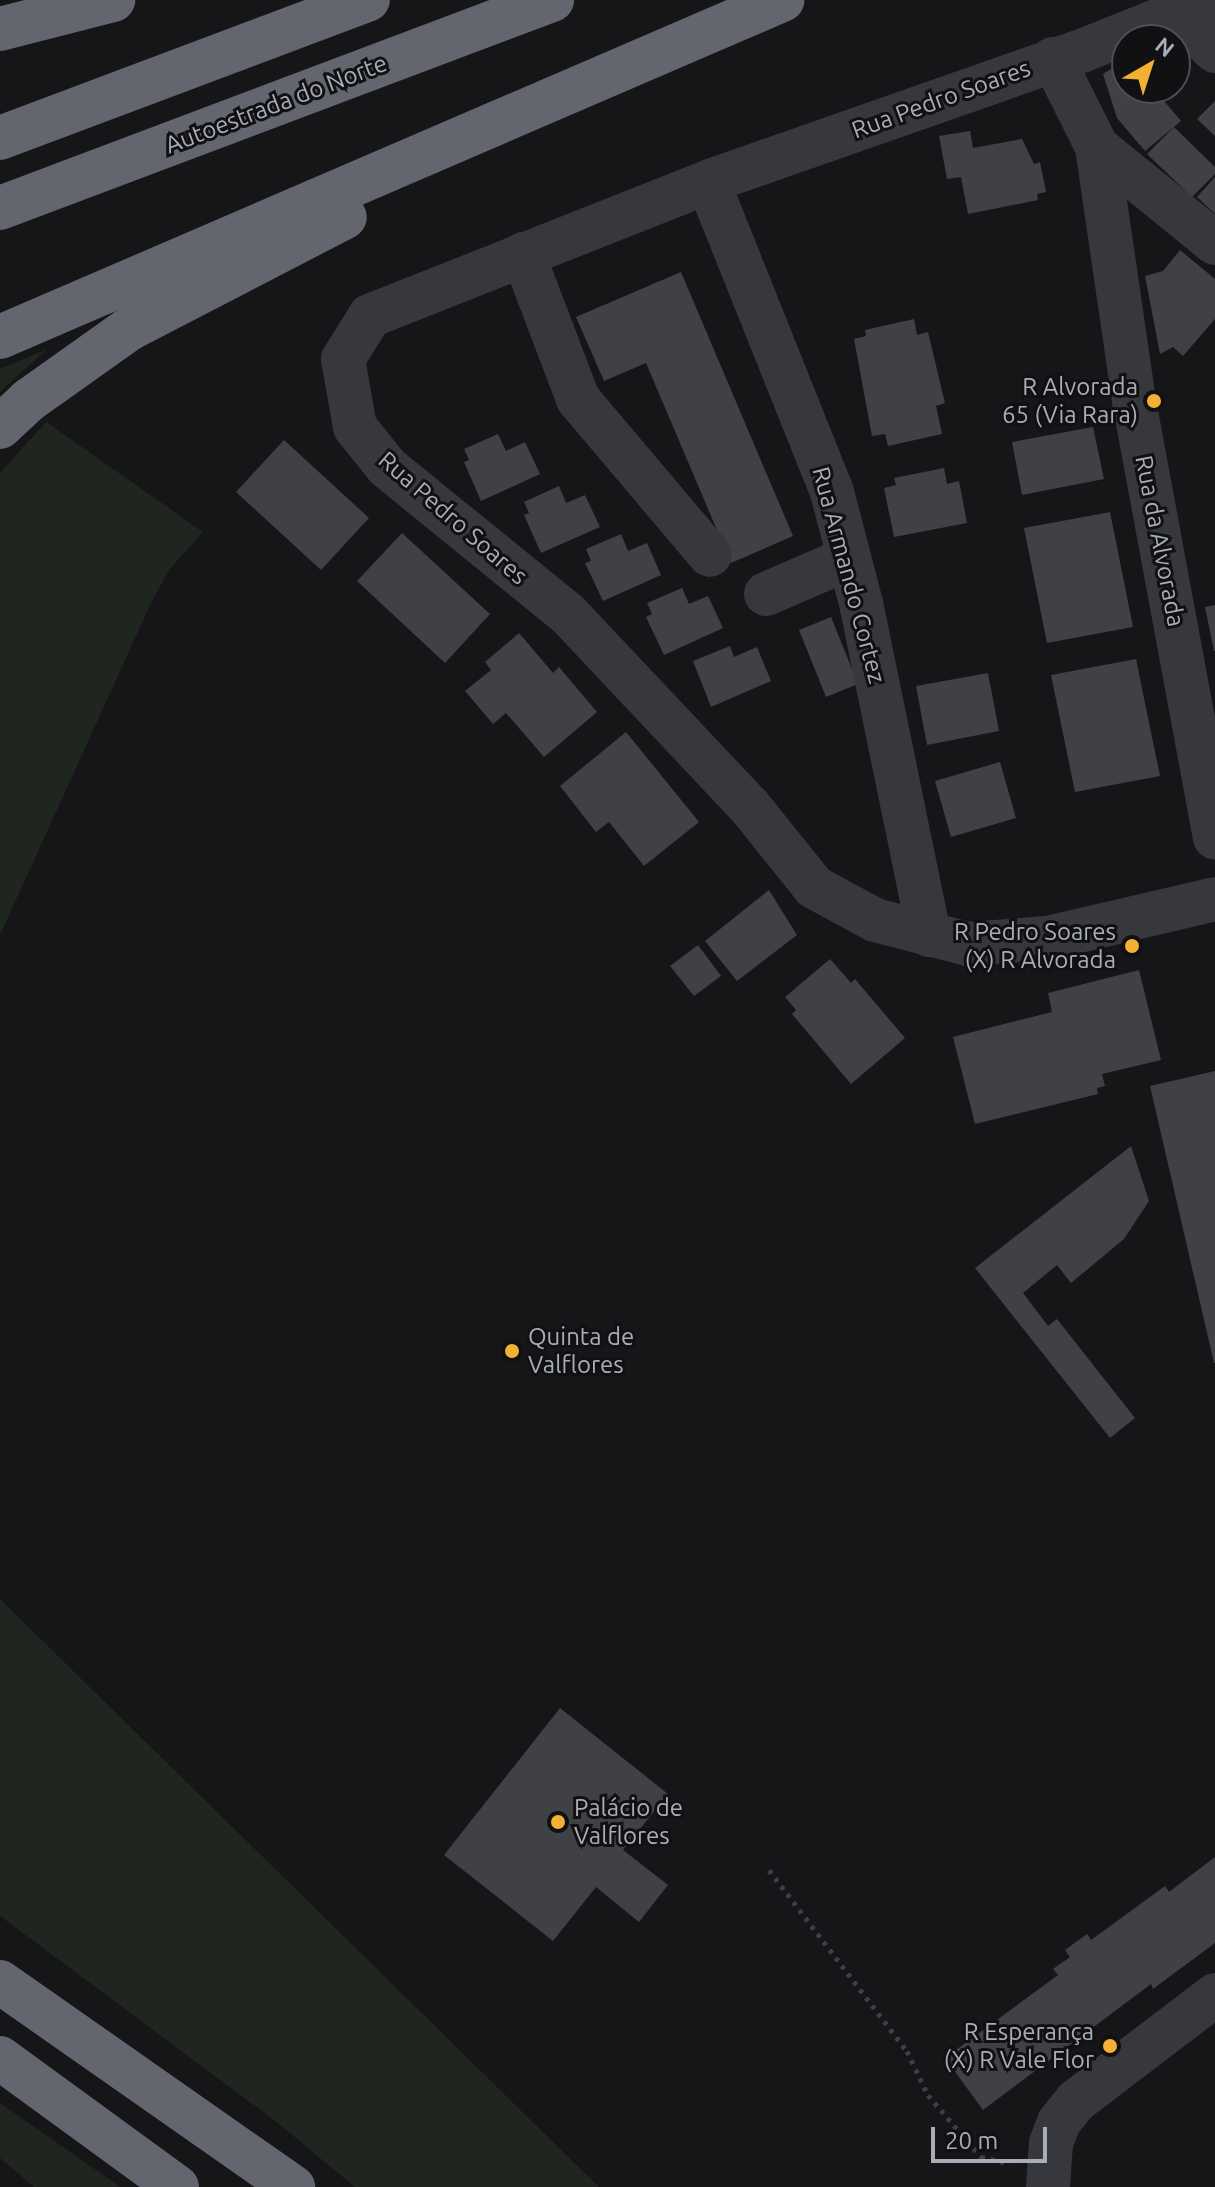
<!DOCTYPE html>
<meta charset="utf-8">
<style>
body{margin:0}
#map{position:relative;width:1215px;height:2187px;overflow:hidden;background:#161618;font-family:Ubuntu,sans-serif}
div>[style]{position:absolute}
.green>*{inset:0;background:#1e261f}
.building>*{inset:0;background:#404145}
.path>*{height:5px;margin-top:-2.5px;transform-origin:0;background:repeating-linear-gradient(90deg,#3d3f44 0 4px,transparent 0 10px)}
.minor>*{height:44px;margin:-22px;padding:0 22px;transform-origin:22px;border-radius:22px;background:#37383d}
.highway>*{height:44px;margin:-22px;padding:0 22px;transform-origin:22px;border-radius:22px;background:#63666e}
.dots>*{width:22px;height:22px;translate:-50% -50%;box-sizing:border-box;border:4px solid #111113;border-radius:50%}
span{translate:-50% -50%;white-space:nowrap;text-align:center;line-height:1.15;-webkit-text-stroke:6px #111113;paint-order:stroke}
.street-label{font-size:24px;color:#a8adb8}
.poi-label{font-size:24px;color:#a8adb8}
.right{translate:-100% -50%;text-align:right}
.left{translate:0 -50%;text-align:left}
.north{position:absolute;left:1111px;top:24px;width:80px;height:80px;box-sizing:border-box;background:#111113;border:2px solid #4d4f55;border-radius:50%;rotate:39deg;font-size:22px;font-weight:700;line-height:32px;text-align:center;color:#a8adb8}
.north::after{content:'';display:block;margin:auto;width:28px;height:36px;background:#f2b134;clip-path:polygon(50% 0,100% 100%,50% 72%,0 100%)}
.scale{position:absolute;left:931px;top:2127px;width:116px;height:36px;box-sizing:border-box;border:4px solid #a8adb8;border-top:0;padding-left:10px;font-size:24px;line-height:28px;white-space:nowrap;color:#a8adb8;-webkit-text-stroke:6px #111113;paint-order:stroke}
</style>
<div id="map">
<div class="green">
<i style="clip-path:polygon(47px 349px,0 392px,0 369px)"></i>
<i style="clip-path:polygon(46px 422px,203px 532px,169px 570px,151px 603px,0 935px,0 473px)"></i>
<i style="clip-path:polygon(0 1599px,599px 2187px,355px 2187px,274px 2120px,0 1916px)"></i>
<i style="clip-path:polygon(0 2103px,119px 2186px,120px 2187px,34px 2187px,0 2158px)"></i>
</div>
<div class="building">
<i style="clip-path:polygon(1127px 59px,1127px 88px,1153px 88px,1181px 121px,1145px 151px,1117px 118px,1103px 74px)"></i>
<i style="clip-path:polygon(1215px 101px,1215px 136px,1197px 119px)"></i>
<i style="clip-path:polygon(1174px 127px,1215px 167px,1215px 174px,1192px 197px,1147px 154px)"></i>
<i style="clip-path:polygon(970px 131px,973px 148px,1022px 139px,1034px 164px,1040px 162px,1046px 192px,1037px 194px,1038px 200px,968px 214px,961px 177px,947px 179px,939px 136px)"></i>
<i style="clip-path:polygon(1215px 177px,1215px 214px,1197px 197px)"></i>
<i style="clip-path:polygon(1180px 250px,1215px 279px,1215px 319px,1183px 356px,1173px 347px,1160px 354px,1145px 276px,1163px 271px)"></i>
<i style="clip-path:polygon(681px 272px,793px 536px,731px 563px,646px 363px,604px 381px,576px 317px)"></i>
<i style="clip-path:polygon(914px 319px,917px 335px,928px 332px,945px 403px,936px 406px,942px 434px,888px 446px,885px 434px,872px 436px,854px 339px,866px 336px,865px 330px)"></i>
<i style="clip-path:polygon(1093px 427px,1104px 479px,1022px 495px,1012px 442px)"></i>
<i style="clip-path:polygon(498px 434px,506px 451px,525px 442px,540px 474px,481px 501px,464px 462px,469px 460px,464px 449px)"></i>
<i style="clip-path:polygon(284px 440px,369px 518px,321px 570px,236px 492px)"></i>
<i style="clip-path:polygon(944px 468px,947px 484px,959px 481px,967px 523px,894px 537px,884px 488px,896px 485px,894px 478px)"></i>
<i style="clip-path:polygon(559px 486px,566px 503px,585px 495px,600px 527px,541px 553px,524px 515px,529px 513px,524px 502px)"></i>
<i style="clip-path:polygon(1110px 512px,1133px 627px,1047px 643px,1024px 528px)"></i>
<i style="clip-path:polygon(402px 533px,490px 614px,445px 663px,357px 581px)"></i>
<i style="clip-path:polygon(621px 534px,628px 551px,647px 543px,661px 575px,603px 601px,585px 563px,591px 561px,586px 549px)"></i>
<i style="clip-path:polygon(682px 588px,689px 604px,708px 596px,723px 628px,664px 655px,646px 617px,652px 614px,647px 603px)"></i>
<i style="clip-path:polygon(1215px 605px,1215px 651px,1214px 651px,1205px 607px)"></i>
<i style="clip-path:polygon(831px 617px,858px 684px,826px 697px,799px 630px)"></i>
<i style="clip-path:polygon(519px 633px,553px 673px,559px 667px,597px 712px,544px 757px,506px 713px,493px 724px,465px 691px,491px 670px,485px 662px)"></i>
<i style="clip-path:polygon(730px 646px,734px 657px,757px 647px,771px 681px,711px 707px,693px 661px)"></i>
<i style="clip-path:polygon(1136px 659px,1160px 776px,1075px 792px,1051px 675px)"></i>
<i style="clip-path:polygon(988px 673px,999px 731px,927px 745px,916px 686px)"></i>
<i style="clip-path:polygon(626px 732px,699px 822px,644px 866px,609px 822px,596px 832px,560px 786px)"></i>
<i style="clip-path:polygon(1000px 762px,1016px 818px,951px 837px,935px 781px)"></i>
<i style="clip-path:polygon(769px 890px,797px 935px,737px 981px,705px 941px)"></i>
<i style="clip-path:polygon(698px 945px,721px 976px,694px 996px,670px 966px)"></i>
<i style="clip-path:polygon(830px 959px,851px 983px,855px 979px,905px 1038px,851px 1084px,792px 1014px,796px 1010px,785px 997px)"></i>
<i style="clip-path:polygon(1139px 970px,1161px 1060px,1102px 1074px,1105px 1086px,1097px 1088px,1098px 1094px,975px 1124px,953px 1037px,1052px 1012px,1048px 993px)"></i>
<i style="clip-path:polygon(1215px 1071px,1215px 1363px,1214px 1363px,1150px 1086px)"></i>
<i style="clip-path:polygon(1131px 1146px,1149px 1201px,1124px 1239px,1071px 1283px,1057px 1265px,1023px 1293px,1048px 1326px,1057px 1319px,1135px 1418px,1110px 1438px,975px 1268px)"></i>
<i style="clip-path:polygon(560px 1708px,668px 1794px,623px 1850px,668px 1885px,639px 1922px,596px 1887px,553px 1941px,444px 1855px)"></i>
<i style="clip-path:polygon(1215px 1857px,1215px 1943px,1153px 1989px,1151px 1984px,983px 2110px,945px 2058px,1058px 1975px,1053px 1969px,1070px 1957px,1065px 1950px,1087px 1934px,1091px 1940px,1165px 1886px,1169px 1892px)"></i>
</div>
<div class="path">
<i style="left:769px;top:1870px;width:228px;rotate:52.7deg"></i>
<i style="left:907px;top:2051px;width:49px;rotate:64.5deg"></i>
<i style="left:928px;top:2095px;width:82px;rotate:49.5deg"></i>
<i style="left:981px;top:2157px;width:30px;rotate:12deg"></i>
</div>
<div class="minor">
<i style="left:1209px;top:0;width:135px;rotate:158.2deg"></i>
<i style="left:1084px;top:50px;width:398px;rotate:160.7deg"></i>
<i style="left:708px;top:182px;width:364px;rotate:158.4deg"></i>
<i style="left:370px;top:316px;width:51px;rotate:122.1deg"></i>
<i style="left:343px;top:359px;width:69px;rotate:80deg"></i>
<i style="left:355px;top:427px;width:51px;rotate:51.3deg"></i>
<i style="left:387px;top:467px;width:233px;rotate:39.1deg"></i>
<i style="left:568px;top:614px;width:265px;rotate:46.7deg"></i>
<i style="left:750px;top:807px;width:102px;rotate:51.3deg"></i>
<i style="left:814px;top:887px;width:69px;rotate:28.4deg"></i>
<i style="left:875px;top:920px;width:96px;rotate:14.5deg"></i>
<i style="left:968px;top:944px;width:80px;rotate:-4.3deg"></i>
<i style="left:1048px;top:938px;width:171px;rotate:-13.1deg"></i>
<i style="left:1175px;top:12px;width:56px;rotate:44.3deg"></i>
<i style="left:1053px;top:59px;width:98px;rotate:63.4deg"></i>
<i style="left:1097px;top:147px;width:152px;rotate:39.1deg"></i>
<i style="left:1097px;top:147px;width:257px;rotate:81.7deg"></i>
<i style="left:1134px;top:401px;width:444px;rotate:79.5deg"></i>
<i style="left:708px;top:182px;width:334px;rotate:68.2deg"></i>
<i style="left:832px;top:492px;width:115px;rotate:75.4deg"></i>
<i style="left:861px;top:603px;width:339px;rotate:78.4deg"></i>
<i style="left:523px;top:254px;width:155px;rotate:69.2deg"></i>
<i style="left:578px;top:399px;width:204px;rotate:49.8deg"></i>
<i style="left:766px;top:594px;width:90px;rotate:-23.4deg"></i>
<i style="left:1048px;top:2187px;width:44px;rotate:-86.1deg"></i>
<i style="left:1051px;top:2143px;width:22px;rotate:-69deg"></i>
<i style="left:1059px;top:2122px;width:27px;rotate:-51deg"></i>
<i style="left:1076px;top:2101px;width:175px;rotate:-37.3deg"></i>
</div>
<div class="highway">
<i style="left:0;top:29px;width:117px;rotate:-14.4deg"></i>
<i style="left:0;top:138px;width:393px;rotate:-20.6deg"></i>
<i style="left:0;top:208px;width:590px;rotate:-20.65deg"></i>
<i style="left:0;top:337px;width:852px;rotate:-23.31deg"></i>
<i style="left:0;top:427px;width:40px;rotate:-43deg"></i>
<i style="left:29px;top:400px;width:123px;rotate:-35.4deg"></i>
<i style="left:129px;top:329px;width:243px;rotate:-27.4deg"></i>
<i style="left:0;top:1982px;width:358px;rotate:35deg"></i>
<i style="left:0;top:2058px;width:219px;rotate:36.1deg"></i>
</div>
<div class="dots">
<i style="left:1154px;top:401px;background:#f2b134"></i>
<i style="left:1132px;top:946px;background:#f2b134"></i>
<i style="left:512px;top:1351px;background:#f2b134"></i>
<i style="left:558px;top:1822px;background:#f2b134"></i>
<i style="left:1110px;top:2046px;background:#f2b134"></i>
</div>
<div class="street-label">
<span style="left:941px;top:99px;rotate:-20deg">Rua Pedro Soares</span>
<span style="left:276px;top:104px;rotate:-21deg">Autoestrada do Norte</span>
<span style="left:453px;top:518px;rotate:41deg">Rua Pedro Soares</span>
<span style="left:1160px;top:541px;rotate:79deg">Rua da Alvorada</span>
<span style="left:849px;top:575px;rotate:75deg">Rua Armando Cortez</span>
</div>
<div class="poi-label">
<span class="right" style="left:1138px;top:401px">R Alvorada<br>65 (Via Rara)</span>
<span class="right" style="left:1116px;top:946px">R Pedro Soares<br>(X) R Alvorada</span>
<span class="left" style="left:528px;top:1351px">Quinta de<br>Valflores</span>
<span class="left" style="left:574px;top:1822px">Palácio de<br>Valflores</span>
<span class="right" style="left:1094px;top:2046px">R Esperança<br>(X) R Vale Flor</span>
</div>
<div class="north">N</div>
<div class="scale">20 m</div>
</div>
